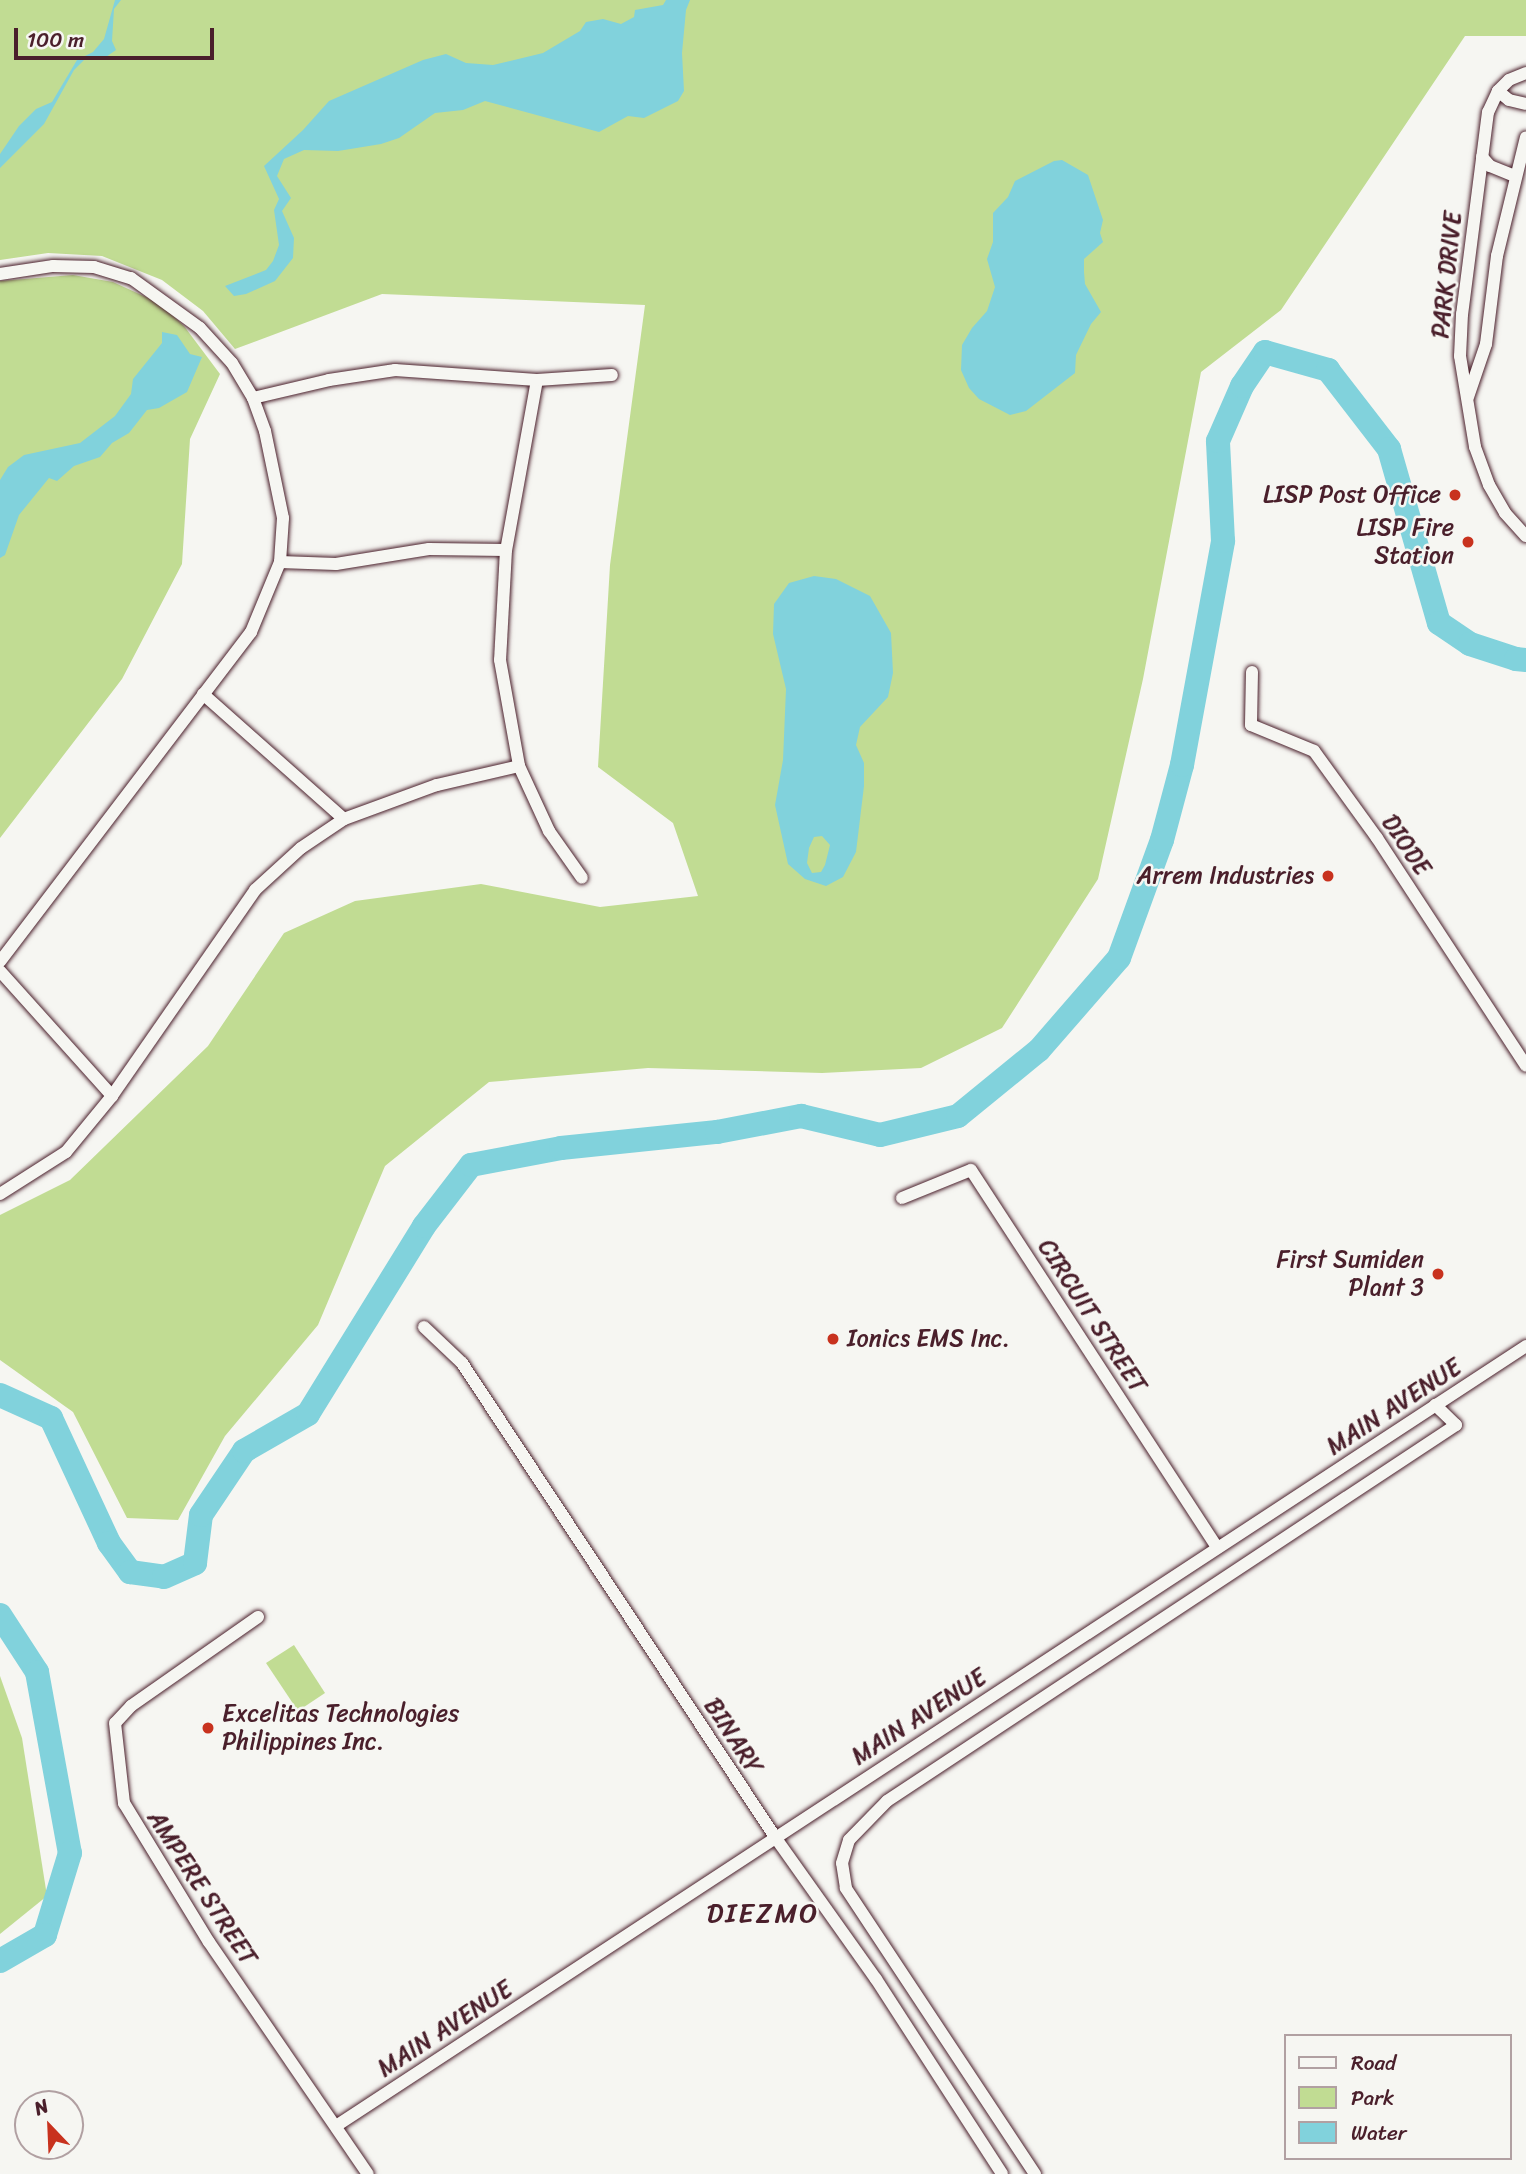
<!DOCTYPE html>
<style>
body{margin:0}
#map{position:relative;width:1526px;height:2174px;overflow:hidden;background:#f6f6f2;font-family:Sriracha,sans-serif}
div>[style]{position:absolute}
.green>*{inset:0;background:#c1dc93}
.water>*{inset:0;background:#81d2dc}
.river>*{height:24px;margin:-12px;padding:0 12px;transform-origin:12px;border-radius:12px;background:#81d2dc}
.roads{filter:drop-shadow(0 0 2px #4a1f2b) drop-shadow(0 0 2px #4a1f2b)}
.minor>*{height:12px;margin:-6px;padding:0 6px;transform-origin:6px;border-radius:6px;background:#f6f6f2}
.dots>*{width:19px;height:19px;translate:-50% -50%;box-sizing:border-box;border:4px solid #f6f6f2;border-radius:50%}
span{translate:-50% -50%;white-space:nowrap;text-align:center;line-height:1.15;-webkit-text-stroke:5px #f6f6f2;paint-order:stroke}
.street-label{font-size:24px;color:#4a1f2b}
.poi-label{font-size:24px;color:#4a1f2b}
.right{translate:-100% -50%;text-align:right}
.left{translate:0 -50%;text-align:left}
.quarter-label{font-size:28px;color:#4a1f2b;letter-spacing:2px}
.legend{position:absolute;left:1284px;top:2034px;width:228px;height:126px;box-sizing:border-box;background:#f6f6f2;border:2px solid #b1a0a2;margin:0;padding:9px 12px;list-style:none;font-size:21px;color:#4a1f2b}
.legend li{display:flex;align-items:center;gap:14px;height:35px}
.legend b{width:35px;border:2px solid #b1a0a2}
.north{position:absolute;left:14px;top:2090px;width:70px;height:70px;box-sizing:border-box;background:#f6f6f2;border:2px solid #b1a0a2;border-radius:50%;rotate:337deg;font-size:19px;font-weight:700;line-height:28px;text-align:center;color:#4a1f2b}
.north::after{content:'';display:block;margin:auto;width:24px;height:32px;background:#c8321e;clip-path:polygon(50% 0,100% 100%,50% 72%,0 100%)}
.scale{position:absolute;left:14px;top:28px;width:200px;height:32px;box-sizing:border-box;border:4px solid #4a1f2b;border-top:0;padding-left:9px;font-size:21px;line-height:24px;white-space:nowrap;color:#4a1f2b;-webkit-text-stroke:5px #f6f6f2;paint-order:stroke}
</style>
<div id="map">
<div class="green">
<i style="clip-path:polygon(0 0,1526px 0,1526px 36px,1465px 36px,1281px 310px,1201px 372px,1143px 679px,1098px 879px,1002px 1028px,921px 1068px,822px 1073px,648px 1068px,489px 1082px,385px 1166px,318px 1325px,225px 1436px,178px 1520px,127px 1518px,73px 1412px,0 1360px,0 1215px,70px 1180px,208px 1046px,284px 933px,355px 901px,481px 884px,600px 907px,698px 896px,673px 823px,598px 767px,610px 565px,645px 305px,382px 294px,235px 349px,203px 311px,162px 280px,102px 256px,48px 253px,0 260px)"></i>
<i style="clip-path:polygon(73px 275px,113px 282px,159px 303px,184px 326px,220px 374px,190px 439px,182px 564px,122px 679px,0 838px,0 281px)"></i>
<i style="clip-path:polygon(294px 1645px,325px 1693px,298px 1711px,266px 1663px)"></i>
<i style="clip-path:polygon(0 1676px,22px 1738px,47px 1896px,0 1934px)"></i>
</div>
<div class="water">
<i style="clip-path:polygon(115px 0,121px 0,114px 9px,112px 41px,116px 50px,106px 57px,84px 60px,74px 70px,44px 124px,0 168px,0 154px,19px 126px,36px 109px,52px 102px,77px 60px,93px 52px,104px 39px)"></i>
<i style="clip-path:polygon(666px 0,690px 0,686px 10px,682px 53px,684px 91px,678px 101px,644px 118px,628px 116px,599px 132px,485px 101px,463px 110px,435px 113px,399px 138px,381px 144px,338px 151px,304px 150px,284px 159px,277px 176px,291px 198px,282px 211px,294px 238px,293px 258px,275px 281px,246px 294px,234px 296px,225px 286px,266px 270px,273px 261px,279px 245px,274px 210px,279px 199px,264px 166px,303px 130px,329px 101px,423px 60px,446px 54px,466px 63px,493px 65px,543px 53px,580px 31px,586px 22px,603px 19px,621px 24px,634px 17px,635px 10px,663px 5px)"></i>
<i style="clip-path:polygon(1062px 160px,1088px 175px,1103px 220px,1100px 233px,1103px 242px,1084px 259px,1084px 272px,1085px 284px,1101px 312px,1091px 324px,1076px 355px,1075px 373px,1026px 411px,1010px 415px,979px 399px,969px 388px,961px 370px,962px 345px,972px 328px,987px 311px,995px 287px,987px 259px,993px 242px,993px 213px,1008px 197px,1015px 181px,1054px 161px)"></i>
<i style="clip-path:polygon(162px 332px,177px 335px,190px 354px,202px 357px,187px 392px,159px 408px,147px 410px,129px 433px,112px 443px,100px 457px,74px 466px,57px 481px,49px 478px,19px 515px,5px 555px,0 558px,0 480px,8px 467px,24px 455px,80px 443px,115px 416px,131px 394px,133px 379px,162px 343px)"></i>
<i style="clip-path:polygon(evenodd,814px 576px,836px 579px,870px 596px,891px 633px,893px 673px,888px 697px,860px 727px,856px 745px,864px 763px,864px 786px,856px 852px,843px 877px,826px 886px,805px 879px,788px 864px,775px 805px,783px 760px,786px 689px,773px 634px,774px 604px,789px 583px,814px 576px,822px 836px,830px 845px,825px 865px,821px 872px,812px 873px,807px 863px,809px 848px,814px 837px,822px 836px)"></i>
</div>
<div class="river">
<i style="left:0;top:1395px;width:56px;rotate:24.3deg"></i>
<i style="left:51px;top:1418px;width:138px;rotate:65.1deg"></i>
<i style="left:109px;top:1543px;width:36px;rotate:54deg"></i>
<i style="left:130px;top:1572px;width:34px;rotate:8deg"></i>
<i style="left:164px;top:1577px;width:34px;rotate:-24deg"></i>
<i style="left:195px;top:1563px;width:48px;rotate:-82.9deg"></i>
<i style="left:201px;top:1515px;width:77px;rotate:-56.1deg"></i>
<i style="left:244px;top:1451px;width:74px;rotate:-30deg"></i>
<i style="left:308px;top:1414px;width:221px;rotate:-58.3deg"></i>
<i style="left:424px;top:1226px;width:77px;rotate:-52.4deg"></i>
<i style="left:471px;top:1165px;width:92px;rotate:-10.7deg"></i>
<i style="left:561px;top:1148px;width:157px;rotate:-5.9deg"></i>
<i style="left:717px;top:1132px;width:86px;rotate:-10.8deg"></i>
<i style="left:801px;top:1116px;width:81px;rotate:13.5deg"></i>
<i style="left:880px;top:1135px;width:80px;rotate:-13.7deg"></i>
<i style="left:958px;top:1116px;width:104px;rotate:-39.2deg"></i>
<i style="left:1039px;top:1050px;width:122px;rotate:-49deg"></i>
<i style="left:1119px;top:958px;width:126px;rotate:-70deg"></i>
<i style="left:1162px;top:840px;width:78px;rotate:-75.1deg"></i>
<i style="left:1182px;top:765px;width:228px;rotate:-79.6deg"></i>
<i style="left:1223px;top:541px;width:100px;rotate:-92.9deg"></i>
<i style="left:1218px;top:441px;width:60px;rotate:-66.4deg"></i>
<i style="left:1242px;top:386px;width:41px;rotate:-55.9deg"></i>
<i style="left:1265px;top:352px;width:66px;rotate:15.9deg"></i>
<i style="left:1328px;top:370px;width:100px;rotate:52.3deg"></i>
<i style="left:1389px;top:449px;width:181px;rotate:74deg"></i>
<i style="left:1439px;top:623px;width:37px;rotate:34deg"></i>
<i style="left:1470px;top:644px;width:48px;rotate:18.1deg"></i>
<i style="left:1516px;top:659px;width:10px;rotate:6deg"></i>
<i style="left:0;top:1615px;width:68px;rotate:57deg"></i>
<i style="left:37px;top:1672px;width:184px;rotate:79.7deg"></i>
<i style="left:70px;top:1853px;width:86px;rotate:107deg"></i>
<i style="left:45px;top:1935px;width:52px;rotate:150deg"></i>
</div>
<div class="roads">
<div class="minor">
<i style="left:1526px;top:73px;width:18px;rotate:158deg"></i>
<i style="left:1509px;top:80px;width:16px;rotate:135deg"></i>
<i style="left:1498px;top:91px;width:23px;rotate:115deg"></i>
<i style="left:1488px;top:112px;width:204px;rotate:97.3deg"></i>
<i style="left:1462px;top:314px;width:42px;rotate:92.7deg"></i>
<i style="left:1460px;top:356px;width:92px;rotate:80.6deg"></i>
<i style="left:1475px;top:447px;width:40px;rotate:69.8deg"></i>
<i style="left:1489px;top:485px;width:32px;rotate:60deg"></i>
<i style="left:1505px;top:513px;width:31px;rotate:48deg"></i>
<i style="left:1498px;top:91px;width:14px;rotate:39deg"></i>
<i style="left:1509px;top:100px;width:17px;rotate:13deg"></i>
<i style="left:1482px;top:157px;width:12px;rotate:48deg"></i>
<i style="left:1490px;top:166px;width:27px;rotate:22deg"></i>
<i style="left:0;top:274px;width:54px;rotate:-8.6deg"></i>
<i style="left:53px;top:266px;width:41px;rotate:1.4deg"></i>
<i style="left:94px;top:267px;width:39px;rotate:17deg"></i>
<i style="left:131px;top:278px;width:85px;rotate:35.9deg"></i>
<i style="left:200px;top:328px;width:47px;rotate:47.6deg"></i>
<i style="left:232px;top:363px;width:41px;rotate:59deg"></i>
<i style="left:253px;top:398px;width:35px;rotate:70deg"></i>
<i style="left:265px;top:431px;width:89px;rotate:78.3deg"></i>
<i style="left:283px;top:518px;width:44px;rotate:93.9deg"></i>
<i style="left:280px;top:562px;width:76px;rotate:112.5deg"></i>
<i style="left:251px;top:632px;width:414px;rotate:127.3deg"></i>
<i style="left:537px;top:380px;width:173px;rotate:100.3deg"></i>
<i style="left:506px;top:550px;width:110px;rotate:93.1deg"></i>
<i style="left:500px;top:660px;width:108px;rotate:79.8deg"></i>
<i style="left:519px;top:766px;width:72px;rotate:65.2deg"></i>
<i style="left:549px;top:831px;width:57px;rotate:54.9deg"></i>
<i style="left:1468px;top:397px;width:56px;rotate:-71.2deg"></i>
<i style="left:1486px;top:344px;width:89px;rotate:-82.9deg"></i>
<i style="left:1497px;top:256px;width:122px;rotate:-76.3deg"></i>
<i style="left:253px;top:398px;width:78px;rotate:-13.3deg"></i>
<i style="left:329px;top:380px;width:67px;rotate:-8.6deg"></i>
<i style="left:395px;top:370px;width:142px;rotate:4deg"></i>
<i style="left:537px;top:380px;width:75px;rotate:-3.8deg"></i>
<i style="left:280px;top:562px;width:56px;rotate:2deg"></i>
<i style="left:336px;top:564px;width:94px;rotate:-9.2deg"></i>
<i style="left:429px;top:549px;width:77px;rotate:0.7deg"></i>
<i style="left:1252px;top:672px;width:53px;rotate:91.1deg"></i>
<i style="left:1251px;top:725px;width:68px;rotate:22.4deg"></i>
<i style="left:1314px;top:751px;width:107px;rotate:54.1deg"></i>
<i style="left:1377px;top:838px;width:272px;rotate:56.8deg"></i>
<i style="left:203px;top:694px;width:188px;rotate:41.6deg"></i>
<i style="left:0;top:971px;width:168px;rotate:48.1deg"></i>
<i style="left:0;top:1194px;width:78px;rotate:-32.5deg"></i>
<i style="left:66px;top:1152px;width:72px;rotate:-50.6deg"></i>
<i style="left:112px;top:1096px;width:251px;rotate:-55.2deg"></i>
<i style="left:255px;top:890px;width:62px;rotate:-42.4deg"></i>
<i style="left:301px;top:848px;width:52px;rotate:-34deg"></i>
<i style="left:344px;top:819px;width:99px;rotate:-20.1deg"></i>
<i style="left:437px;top:785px;width:84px;rotate:-13deg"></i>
<i style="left:902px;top:1198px;width:74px;rotate:-22.1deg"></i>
<i style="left:971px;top:1170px;width:451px;rotate:56.9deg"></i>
<i style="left:424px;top:1327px;width:52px;rotate:43.5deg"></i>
<i style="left:462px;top:1363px;width:568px;rotate:56.56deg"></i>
<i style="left:775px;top:1837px;width:174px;rotate:54.6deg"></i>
<i style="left:876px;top:1979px;width:232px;rotate:57.1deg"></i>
<i style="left:258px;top:1617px;width:155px;rotate:145deg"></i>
<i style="left:131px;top:1706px;width:23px;rotate:133deg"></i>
<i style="left:115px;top:1723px;width:81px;rotate:83.6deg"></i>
<i style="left:124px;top:1803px;width:163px;rotate:58.6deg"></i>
<i style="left:209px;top:1942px;width:281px;rotate:55.6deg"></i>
<i style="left:336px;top:2126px;width:1423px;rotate:-33.24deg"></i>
<i style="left:1035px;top:2174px;width:343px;rotate:-123.5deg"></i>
<i style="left:846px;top:1888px;width:25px;rotate:-99deg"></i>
<i style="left:842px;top:1863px;width:24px;rotate:-73deg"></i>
<i style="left:849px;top:1840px;width:54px;rotate:-45.7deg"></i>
<i style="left:887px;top:1801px;width:682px;rotate:-33.46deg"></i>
<i style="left:1456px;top:1425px;width:29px;rotate:-136deg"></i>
</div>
</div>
<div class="dots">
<i style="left:1455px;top:495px;background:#c8321e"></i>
<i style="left:1468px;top:542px;background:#c8321e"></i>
<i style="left:1328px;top:876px;background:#c8321e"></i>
<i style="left:1438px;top:1274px;background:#c8321e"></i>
<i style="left:833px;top:1339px;background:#c8321e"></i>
<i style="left:208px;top:1728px;background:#c8321e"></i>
</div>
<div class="street-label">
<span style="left:1447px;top:275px;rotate:-84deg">PARK DRIVE</span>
<span style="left:1406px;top:845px;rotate:56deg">DIODE</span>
<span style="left:1092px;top:1316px;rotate:57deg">CIRCUIT STREET</span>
<span style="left:1394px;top:1407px;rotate:-33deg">MAIN AVENUE</span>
<span style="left:919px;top:1717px;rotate:-33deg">MAIN AVENUE</span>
<span style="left:733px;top:1736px;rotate:57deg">BINARY</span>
<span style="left:202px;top:1888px;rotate:57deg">AMPERE STREET</span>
<span style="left:445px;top:2029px;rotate:-33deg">MAIN AVENUE</span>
</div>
<div class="poi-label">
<span class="right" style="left:1441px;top:495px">LISP Post Office</span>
<span class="right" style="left:1454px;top:542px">LISP Fire<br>Station</span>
<span class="right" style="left:1314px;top:876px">Arrem Industries</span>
<span class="right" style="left:1424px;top:1274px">First Sumiden<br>Plant 3</span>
<span class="left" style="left:847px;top:1339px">Ionics EMS Inc.</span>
<span class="left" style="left:222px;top:1728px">Excelitas Technologies<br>Philippines Inc.</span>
</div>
<div class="quarter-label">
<span style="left:763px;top:1913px">DIEZMO</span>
</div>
<ul class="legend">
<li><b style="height:9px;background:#f6f6f2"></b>Road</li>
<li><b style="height:19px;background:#c1dc93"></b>Park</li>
<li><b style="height:19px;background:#81d2dc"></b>Water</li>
</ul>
<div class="north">N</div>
<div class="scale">100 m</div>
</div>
